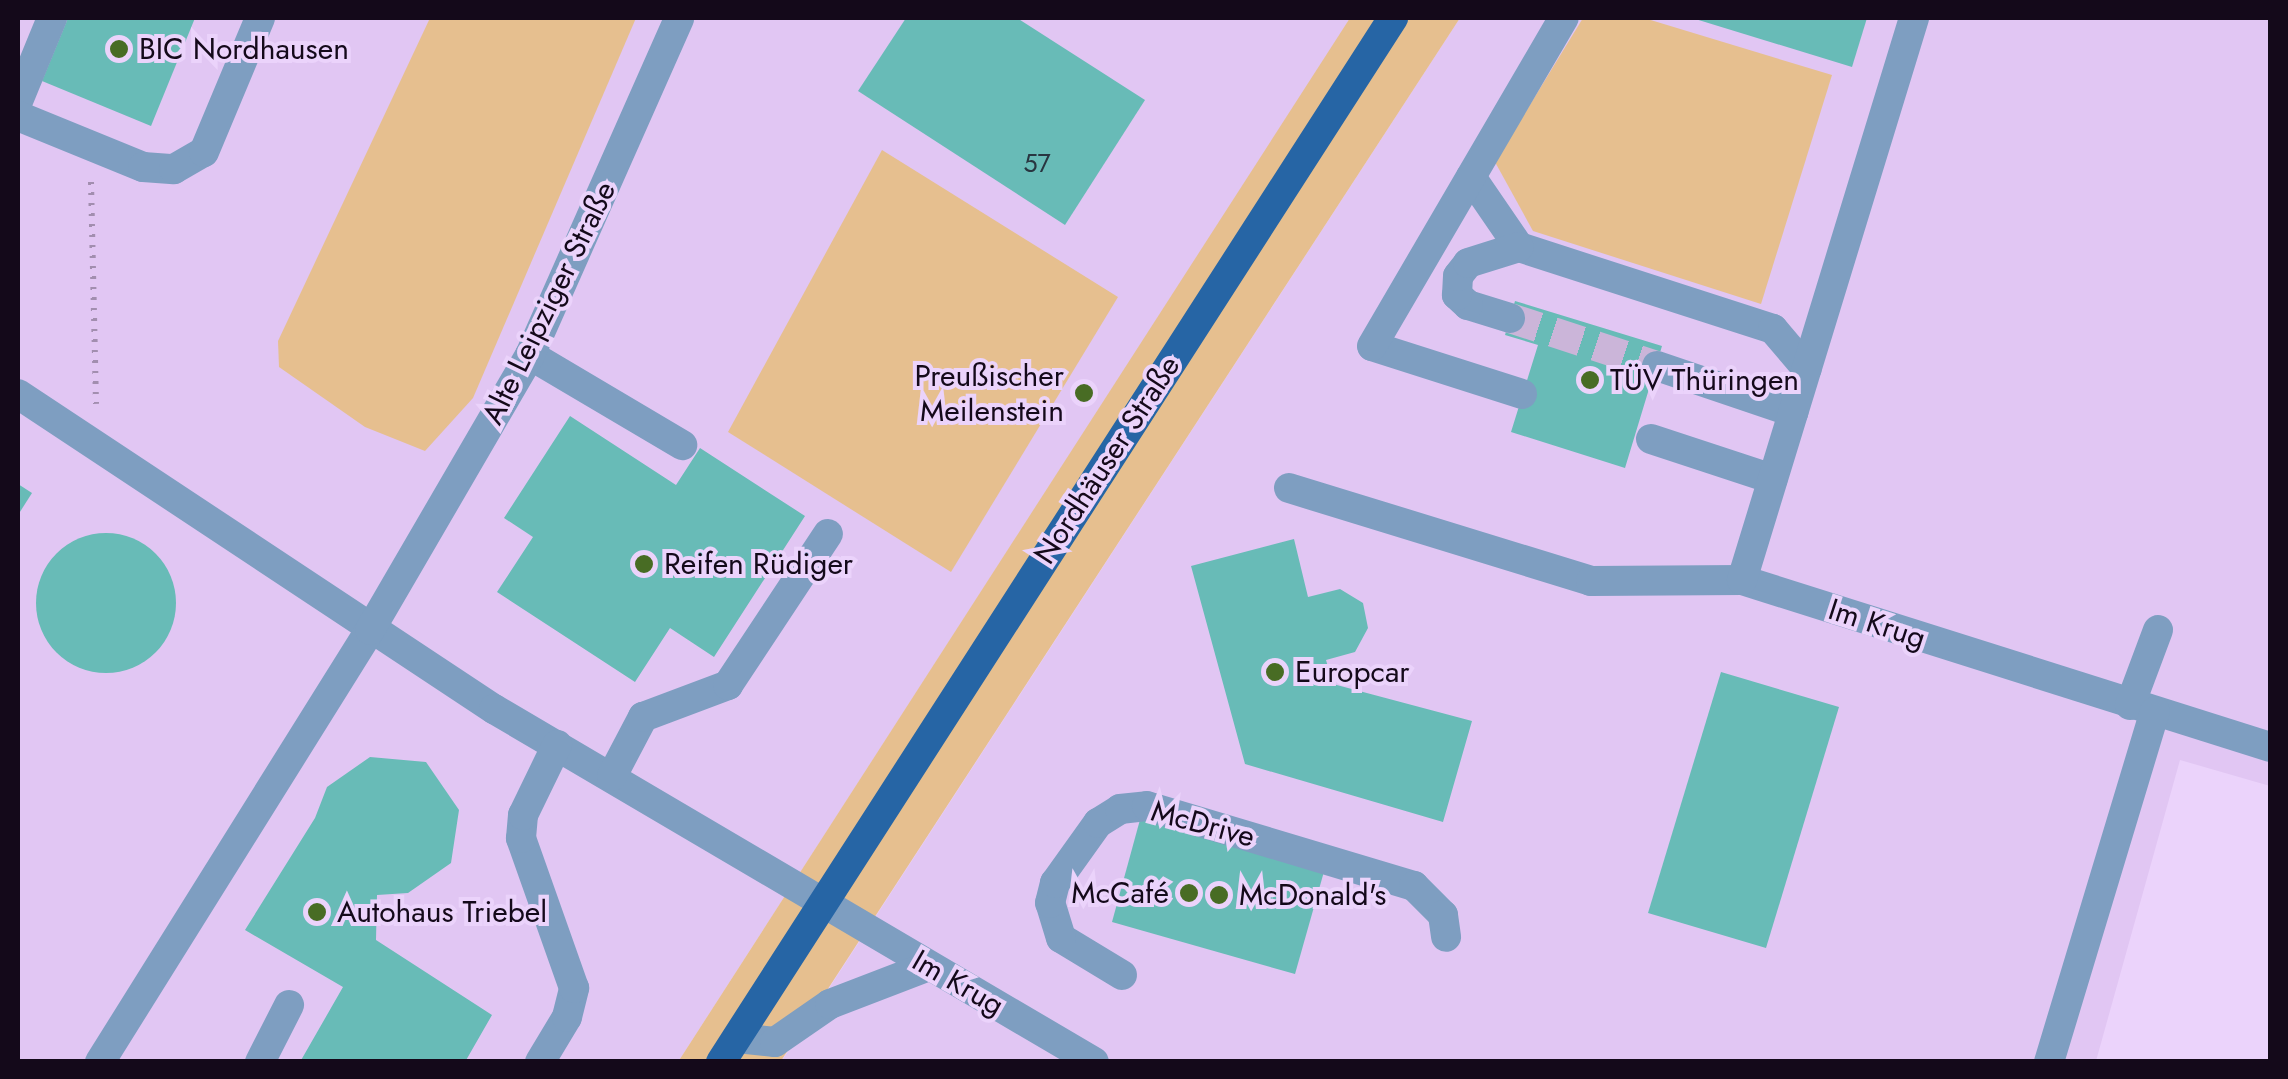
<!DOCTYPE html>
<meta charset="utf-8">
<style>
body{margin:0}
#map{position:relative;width:2288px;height:1079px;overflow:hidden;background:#ebd3fb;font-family:Jost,sans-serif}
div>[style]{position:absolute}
.built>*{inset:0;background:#e1c6f3}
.green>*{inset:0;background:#e6bf8f}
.building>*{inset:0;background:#68bbb7}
.round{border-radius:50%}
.minor-tunnel>*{height:30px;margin-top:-15px;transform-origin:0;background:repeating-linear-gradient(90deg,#cbb5d9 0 30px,transparent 0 45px)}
.path>*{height:6px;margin-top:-3px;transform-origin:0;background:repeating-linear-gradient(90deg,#a28eaf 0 2.5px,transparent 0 10.5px)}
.minor>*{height:30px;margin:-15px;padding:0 15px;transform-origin:15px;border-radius:15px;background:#7e9ec1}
.major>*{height:30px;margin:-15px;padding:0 15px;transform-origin:15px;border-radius:15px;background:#2665a5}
.dots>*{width:28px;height:28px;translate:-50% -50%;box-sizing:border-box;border:5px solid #ebd3fb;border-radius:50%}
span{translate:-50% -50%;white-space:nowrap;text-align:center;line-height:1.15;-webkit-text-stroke:8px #ebd3fb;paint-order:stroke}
.number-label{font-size:25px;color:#293641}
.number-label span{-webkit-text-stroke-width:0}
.poi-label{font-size:30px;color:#14091a}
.left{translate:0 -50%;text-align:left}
.right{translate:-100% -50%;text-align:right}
.street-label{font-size:30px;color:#14091a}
.frame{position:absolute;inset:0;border:20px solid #14091a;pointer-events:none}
</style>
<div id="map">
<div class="built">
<i style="clip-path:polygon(18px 18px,1351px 18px,678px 1062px,18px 1061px)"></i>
<i style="clip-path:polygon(1460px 18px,2270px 18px,2270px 786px,2180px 760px,2096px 1061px,781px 1062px)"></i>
</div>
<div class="green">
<i style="clip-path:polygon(430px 18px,636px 18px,473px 398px,425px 451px,365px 427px,279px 367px,278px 341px)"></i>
<i style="clip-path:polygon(1350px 18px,1460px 18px,781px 1061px,678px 1062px)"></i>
<i style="clip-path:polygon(1583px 18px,1644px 18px,1832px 75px,1761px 304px,1533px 231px,1495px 162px)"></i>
<i style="clip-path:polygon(882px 150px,1118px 297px,951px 572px,728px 432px)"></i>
</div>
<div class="building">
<i style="clip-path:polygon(68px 18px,195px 18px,151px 126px,42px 81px)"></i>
<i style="clip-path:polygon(906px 18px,1017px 18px,1145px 100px,1065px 225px,858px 91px)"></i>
<i style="clip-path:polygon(1692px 18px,1867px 18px,1852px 67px)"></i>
<i style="clip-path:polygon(1515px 301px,1662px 346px,1625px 468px,1511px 432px,1538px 345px,1505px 335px)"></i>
<i style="clip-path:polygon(570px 416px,676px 485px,700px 448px,805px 516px,714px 657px,670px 628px,635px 682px,497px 592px,533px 537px,504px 518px)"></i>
<i style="clip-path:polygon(18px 484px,32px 493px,18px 515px)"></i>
<i class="round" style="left:36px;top:533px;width:140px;height:140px"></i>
<i style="clip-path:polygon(1294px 539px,1308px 597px,1340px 589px,1363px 603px,1368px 628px,1355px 652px,1326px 660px,1333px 684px,1472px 721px,1443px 822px,1245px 764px,1191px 566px)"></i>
<i style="clip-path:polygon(1721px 672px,1839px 707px,1766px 948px,1648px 913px)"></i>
<i style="clip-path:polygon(370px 757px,426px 762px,459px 810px,451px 863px,408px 893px,377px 895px,376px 940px,492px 1015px,465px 1062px,300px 1062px,343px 987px,245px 930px,315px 818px,327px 787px)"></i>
<i style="clip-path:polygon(1141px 816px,1325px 868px,1295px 974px,1112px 922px)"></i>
</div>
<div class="minor-tunnel">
<i style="left:1510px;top:318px;width:155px;rotate:18.1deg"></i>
</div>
<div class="path">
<i style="left:91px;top:182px;width:222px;rotate:88.7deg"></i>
</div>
<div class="minor">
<i style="left:18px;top:101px;width:90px;rotate:-67.7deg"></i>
<i style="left:18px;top:116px;width:135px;rotate:22.2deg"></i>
<i style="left:143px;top:167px;width:31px;rotate:4deg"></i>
<i style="left:174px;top:169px;width:34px;rotate:-30deg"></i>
<i style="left:204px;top:152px;width:145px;rotate:-67.3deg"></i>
<i style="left:1471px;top:177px;width:85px;rotate:55.6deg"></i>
<i style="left:1519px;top:247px;width:267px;rotate:17.9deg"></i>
<i style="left:1773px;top:329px;width:52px;rotate:49.6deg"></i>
<i style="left:1510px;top:318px;width:44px;rotate:-162.8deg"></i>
<i style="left:1468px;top:305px;width:15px;rotate:-138deg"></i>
<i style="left:1457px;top:295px;width:19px;rotate:-87deg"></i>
<i style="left:1458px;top:276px;width:16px;rotate:-52deg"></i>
<i style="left:1468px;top:263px;width:53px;rotate:-17.4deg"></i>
<i style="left:530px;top:355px;width:177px;rotate:30.6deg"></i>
<i style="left:1657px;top:366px;width:144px;rotate:18.7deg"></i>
<i style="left:18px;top:394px;width:571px;rotate:33.5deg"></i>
<i style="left:494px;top:709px;width:696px;rotate:30.47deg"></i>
<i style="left:1522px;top:394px;width:157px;rotate:-162.3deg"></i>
<i style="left:1372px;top:346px;width:380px;rotate:-59.7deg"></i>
<i style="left:1651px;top:439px;width:128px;rotate:18.2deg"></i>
<i style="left:1289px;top:488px;width:316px;rotate:17.1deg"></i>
<i style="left:1591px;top:581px;width:151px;rotate:-0.4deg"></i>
<i style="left:1742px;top:580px;width:554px;rotate:17.55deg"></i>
<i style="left:1742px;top:580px;width:588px;rotate:-72.98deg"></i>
<i style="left:2130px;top:705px;width:80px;rotate:-69.5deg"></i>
<i style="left:612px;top:776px;width:67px;rotate:-62.3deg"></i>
<i style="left:643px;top:717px;width:91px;rotate:-20.6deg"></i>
<i style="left:728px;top:685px;width:181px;rotate:-56.5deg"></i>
<i style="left:1122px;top:975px;width:71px;rotate:-148.8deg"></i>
<i style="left:1061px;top:938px;width:37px;rotate:-107deg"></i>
<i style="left:1050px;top:903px;width:21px;rotate:-76deg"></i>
<i style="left:1055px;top:883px;width:74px;rotate:-54.4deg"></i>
<i style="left:1098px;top:823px;width:26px;rotate:-32deg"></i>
<i style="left:1120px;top:809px;width:27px;rotate:-6deg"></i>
<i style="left:1147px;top:806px;width:279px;rotate:16.7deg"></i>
<i style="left:1414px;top:886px;width:41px;rotate:45deg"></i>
<i style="left:1443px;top:915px;width:22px;rotate:82deg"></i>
<i style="left:737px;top:1038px;width:38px;rotate:6deg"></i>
<i style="left:775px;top:1042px;width:67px;rotate:-34.6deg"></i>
<i style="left:830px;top:1004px;width:106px;rotate:-21deg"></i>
<i style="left:100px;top:1062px;width:509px;rotate:-57.99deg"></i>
<i style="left:370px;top:630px;width:318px;rotate:-59.8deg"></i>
<i style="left:530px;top:355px;width:368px;rotate:-66.1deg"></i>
<i style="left:260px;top:1062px;width:64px;rotate:-63deg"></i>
<i style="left:540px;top:1062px;width:52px;rotate:-59deg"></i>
<i style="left:567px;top:1017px;width:30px;rotate:-76deg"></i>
<i style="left:574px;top:988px;width:159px;rotate:-109.5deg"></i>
<i style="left:521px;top:838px;width:23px;rotate:-85deg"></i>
<i style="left:523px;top:815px;width:78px;rotate:-64.1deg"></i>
<i style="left:2049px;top:1062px;width:366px;rotate:-73.2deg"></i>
</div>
<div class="major">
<i style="left:721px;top:1062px;width:1242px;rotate:-57.23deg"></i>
</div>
<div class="dots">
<i style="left:119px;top:49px;background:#486c24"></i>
<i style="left:1590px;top:380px;background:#486c24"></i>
<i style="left:1084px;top:393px;background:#486c24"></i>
<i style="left:644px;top:564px;background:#486c24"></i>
<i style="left:1275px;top:672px;background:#486c24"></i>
<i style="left:1189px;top:893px;background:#486c24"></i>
<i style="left:1219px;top:895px;background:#486c24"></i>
<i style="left:317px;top:912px;background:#486c24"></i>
</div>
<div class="number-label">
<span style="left:1037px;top:163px">57</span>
</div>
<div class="poi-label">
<span class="left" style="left:139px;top:49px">BIC Nordhausen</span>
<span class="right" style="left:1064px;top:393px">Preußischer<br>Meilenstein</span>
<span class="left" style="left:1610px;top:380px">TÜV Thüringen</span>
<span class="left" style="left:664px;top:564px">Reifen Rüdiger</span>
<span class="left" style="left:1295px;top:672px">Europcar</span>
<span class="right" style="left:1169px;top:893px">McCafé</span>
<span class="left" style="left:1239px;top:895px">McDonald's</span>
<span class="left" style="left:337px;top:912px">Autohaus Triebel</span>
</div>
<div class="street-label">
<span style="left:549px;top:303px;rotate:-64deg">Alte Leipziger Straße</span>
<span style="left:1107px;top:460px;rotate:-57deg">Nordhäuser Straße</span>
<span style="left:1877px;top:624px;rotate:18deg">Im Krug</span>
<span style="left:1203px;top:824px;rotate:15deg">McDrive</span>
<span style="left:958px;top:983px;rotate:30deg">Im Krug</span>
</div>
<div class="frame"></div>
</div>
